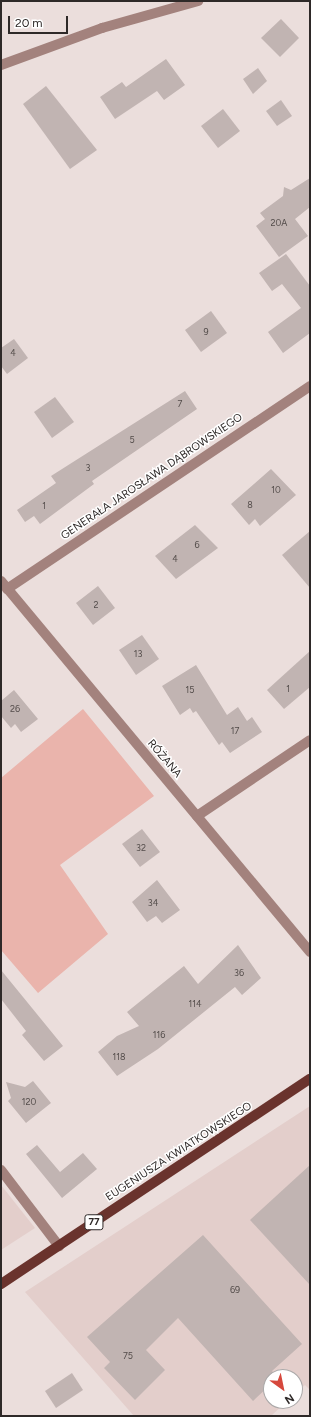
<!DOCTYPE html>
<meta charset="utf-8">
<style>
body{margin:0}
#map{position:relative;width:311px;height:1417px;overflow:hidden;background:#ebdedc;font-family:Figtree,sans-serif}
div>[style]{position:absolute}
.built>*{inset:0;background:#e3cecb}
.green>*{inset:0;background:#eab4ac}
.building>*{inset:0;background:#c1b4b2}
.minor>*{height:10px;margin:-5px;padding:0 5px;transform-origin:5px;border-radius:5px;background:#a3827d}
.major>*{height:10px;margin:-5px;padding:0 5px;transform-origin:5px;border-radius:5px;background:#6a332d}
span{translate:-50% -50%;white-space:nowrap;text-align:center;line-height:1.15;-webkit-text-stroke:3px #fff;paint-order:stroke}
.number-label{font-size:9px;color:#534c4a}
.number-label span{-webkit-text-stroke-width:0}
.shield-label span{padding:1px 3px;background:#fff;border:1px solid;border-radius:3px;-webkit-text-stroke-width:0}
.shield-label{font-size:10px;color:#2e2928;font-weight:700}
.street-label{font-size:11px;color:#2e2928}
.frame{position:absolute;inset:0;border:2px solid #2e2928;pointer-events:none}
.north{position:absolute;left:263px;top:1369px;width:40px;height:40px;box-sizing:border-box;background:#fff;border:1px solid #aba9a9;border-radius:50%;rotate:147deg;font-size:11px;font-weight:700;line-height:16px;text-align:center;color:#2e2928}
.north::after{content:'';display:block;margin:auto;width:14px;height:18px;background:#d6483d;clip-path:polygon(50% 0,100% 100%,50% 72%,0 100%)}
.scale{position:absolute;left:8px;top:16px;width:60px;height:18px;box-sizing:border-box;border:2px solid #2e2928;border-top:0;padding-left:5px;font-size:12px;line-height:14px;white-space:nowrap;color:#2e2928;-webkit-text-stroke:3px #fff;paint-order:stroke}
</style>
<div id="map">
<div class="built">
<i style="clip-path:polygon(310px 1106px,310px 1390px,305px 1385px,295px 1394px,295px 1377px,271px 1377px,271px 1401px,287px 1401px,271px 1416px,134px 1416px,25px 1292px)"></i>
<i style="clip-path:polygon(1px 1185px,35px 1228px,1px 1250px)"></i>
</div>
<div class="green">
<i style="clip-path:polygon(83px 709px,154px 796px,60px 865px,108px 934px,38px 993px,1px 950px,1px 778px)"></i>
</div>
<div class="building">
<i style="clip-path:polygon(281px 19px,299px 38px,280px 57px,261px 38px)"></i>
<i style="clip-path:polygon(166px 59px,185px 85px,164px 100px,157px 91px,115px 119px,100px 97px,122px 82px,126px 87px)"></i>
<i style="clip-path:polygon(258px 68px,267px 81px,253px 94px,243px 79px)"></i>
<i style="clip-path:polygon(46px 86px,97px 150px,70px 169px,23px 104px)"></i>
<i style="clip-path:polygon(281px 100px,292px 116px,277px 126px,266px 111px)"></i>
<i style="clip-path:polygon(223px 109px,240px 131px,218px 148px,201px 126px)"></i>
<i style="clip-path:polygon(310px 178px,310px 207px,295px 219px,308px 236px,279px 257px,256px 226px,265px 219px,260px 213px,283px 196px,284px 187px,291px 190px)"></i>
<i style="clip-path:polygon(286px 254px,310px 286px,310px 333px,283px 353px,268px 332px,301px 308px,282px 284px,272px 291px,259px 273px)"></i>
<i style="clip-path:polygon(211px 311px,227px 333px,201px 352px,185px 330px)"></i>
<i style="clip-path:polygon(14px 339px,28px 358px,7px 374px,1px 366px,1px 348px)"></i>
<i style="clip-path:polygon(185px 391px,197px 409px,92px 481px,94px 484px,40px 524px,34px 516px,25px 522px,17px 510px,56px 483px,51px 476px)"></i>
<i style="clip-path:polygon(55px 397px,74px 422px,52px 438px,34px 412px)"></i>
<i style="clip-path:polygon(271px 469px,296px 495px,260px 526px,255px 519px,249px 525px,231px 504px)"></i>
<i style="clip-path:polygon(195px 525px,218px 548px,176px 579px,155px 556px)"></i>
<i style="clip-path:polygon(310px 531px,310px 588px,282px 555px)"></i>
<i style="clip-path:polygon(98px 586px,115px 608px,93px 625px,76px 603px)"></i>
<i style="clip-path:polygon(142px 635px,159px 659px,136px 675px,119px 650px)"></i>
<i style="clip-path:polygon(310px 651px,310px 687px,284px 709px,267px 690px)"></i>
<i style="clip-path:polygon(196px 665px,227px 715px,238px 707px,247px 721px,252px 717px,262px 732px,230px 753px,222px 742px,219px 745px,196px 711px,193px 713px,190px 708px,180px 715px,162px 686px)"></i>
<i style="clip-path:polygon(14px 690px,38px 719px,21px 732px,15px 724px,11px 728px,1px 716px,1px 701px)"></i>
<i style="clip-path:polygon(142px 829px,160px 852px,140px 867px,122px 844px)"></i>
<i style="clip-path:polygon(157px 880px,180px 910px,162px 923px,156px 916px,147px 922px,132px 902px)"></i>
<i style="clip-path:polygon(238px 945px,261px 978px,242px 995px,235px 987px,158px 1049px,117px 1076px,98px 1052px,117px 1036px,139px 1026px,127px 1012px,184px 966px,198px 984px)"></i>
<i style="clip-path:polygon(1px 970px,63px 1046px,44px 1061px,22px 1035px,26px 1031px,1px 999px)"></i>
<i style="clip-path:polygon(33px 1081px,51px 1103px,26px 1123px,8px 1101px,11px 1098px,6px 1082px,25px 1087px)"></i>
<i style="clip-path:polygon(37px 1145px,60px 1172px,83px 1153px,97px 1169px,62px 1198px,26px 1154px)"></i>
<i style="clip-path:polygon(310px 1165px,310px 1285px,250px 1220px)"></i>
<i style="clip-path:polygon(203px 1235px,302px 1344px,272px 1371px,277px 1377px,271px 1377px,271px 1384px,253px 1401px,178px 1318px,146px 1350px,165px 1370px,135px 1400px,104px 1368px,110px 1362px,87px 1337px)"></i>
<i style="clip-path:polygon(72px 1373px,83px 1390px,56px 1408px,45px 1391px)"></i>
</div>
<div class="minor">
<i style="left:1px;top:65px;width:108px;rotate:-20.1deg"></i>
<i style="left:102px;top:28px;width:100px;rotate:-15.7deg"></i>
<i style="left:1px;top:581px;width:483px;rotate:50.2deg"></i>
<i style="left:7px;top:589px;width:365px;rotate:-33.8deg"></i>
<i style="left:197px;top:816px;width:136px;rotate:-33.9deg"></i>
<i style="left:1px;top:1170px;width:96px;rotate:52.7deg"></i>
</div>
<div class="major">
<i style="left:1px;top:1284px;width:371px;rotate:-33.6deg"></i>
</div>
<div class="number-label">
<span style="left:279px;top:223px">20A</span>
<span style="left:206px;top:332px">9</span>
<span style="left:13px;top:353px">4</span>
<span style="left:180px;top:404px">7</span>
<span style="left:132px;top:440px">5</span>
<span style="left:88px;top:468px">3</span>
<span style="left:276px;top:490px">10</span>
<span style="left:250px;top:505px">8</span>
<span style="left:44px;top:506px">1</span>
<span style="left:197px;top:545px">6</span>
<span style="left:175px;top:559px">4</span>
<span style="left:96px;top:605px">2</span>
<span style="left:138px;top:654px">13</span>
<span style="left:288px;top:689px">1</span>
<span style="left:190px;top:690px">15</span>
<span style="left:15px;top:709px">26</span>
<span style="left:235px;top:731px">17</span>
<span style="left:141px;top:848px">32</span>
<span style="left:153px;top:903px">34</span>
<span style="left:239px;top:973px">36</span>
<span style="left:195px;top:1004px">114</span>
<span style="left:159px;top:1035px">116</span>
<span style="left:119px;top:1057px">118</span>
<span style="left:29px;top:1102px">120</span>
<span style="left:235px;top:1290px">69</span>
<span style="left:128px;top:1356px">75</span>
</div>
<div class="shield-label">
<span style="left:94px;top:1222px">77</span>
</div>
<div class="street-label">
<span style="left:152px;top:477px;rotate:-34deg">GENERAŁA JAROSŁAWA DĄBROWSKIEGO</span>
<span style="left:164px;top:759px;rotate:50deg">RÓŻANA</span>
<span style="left:179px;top:1152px;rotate:-33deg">EUGENIUSZA KWIATKOWSKIEGO</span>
</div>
<div class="frame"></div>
<div class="north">N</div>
<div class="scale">20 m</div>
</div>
